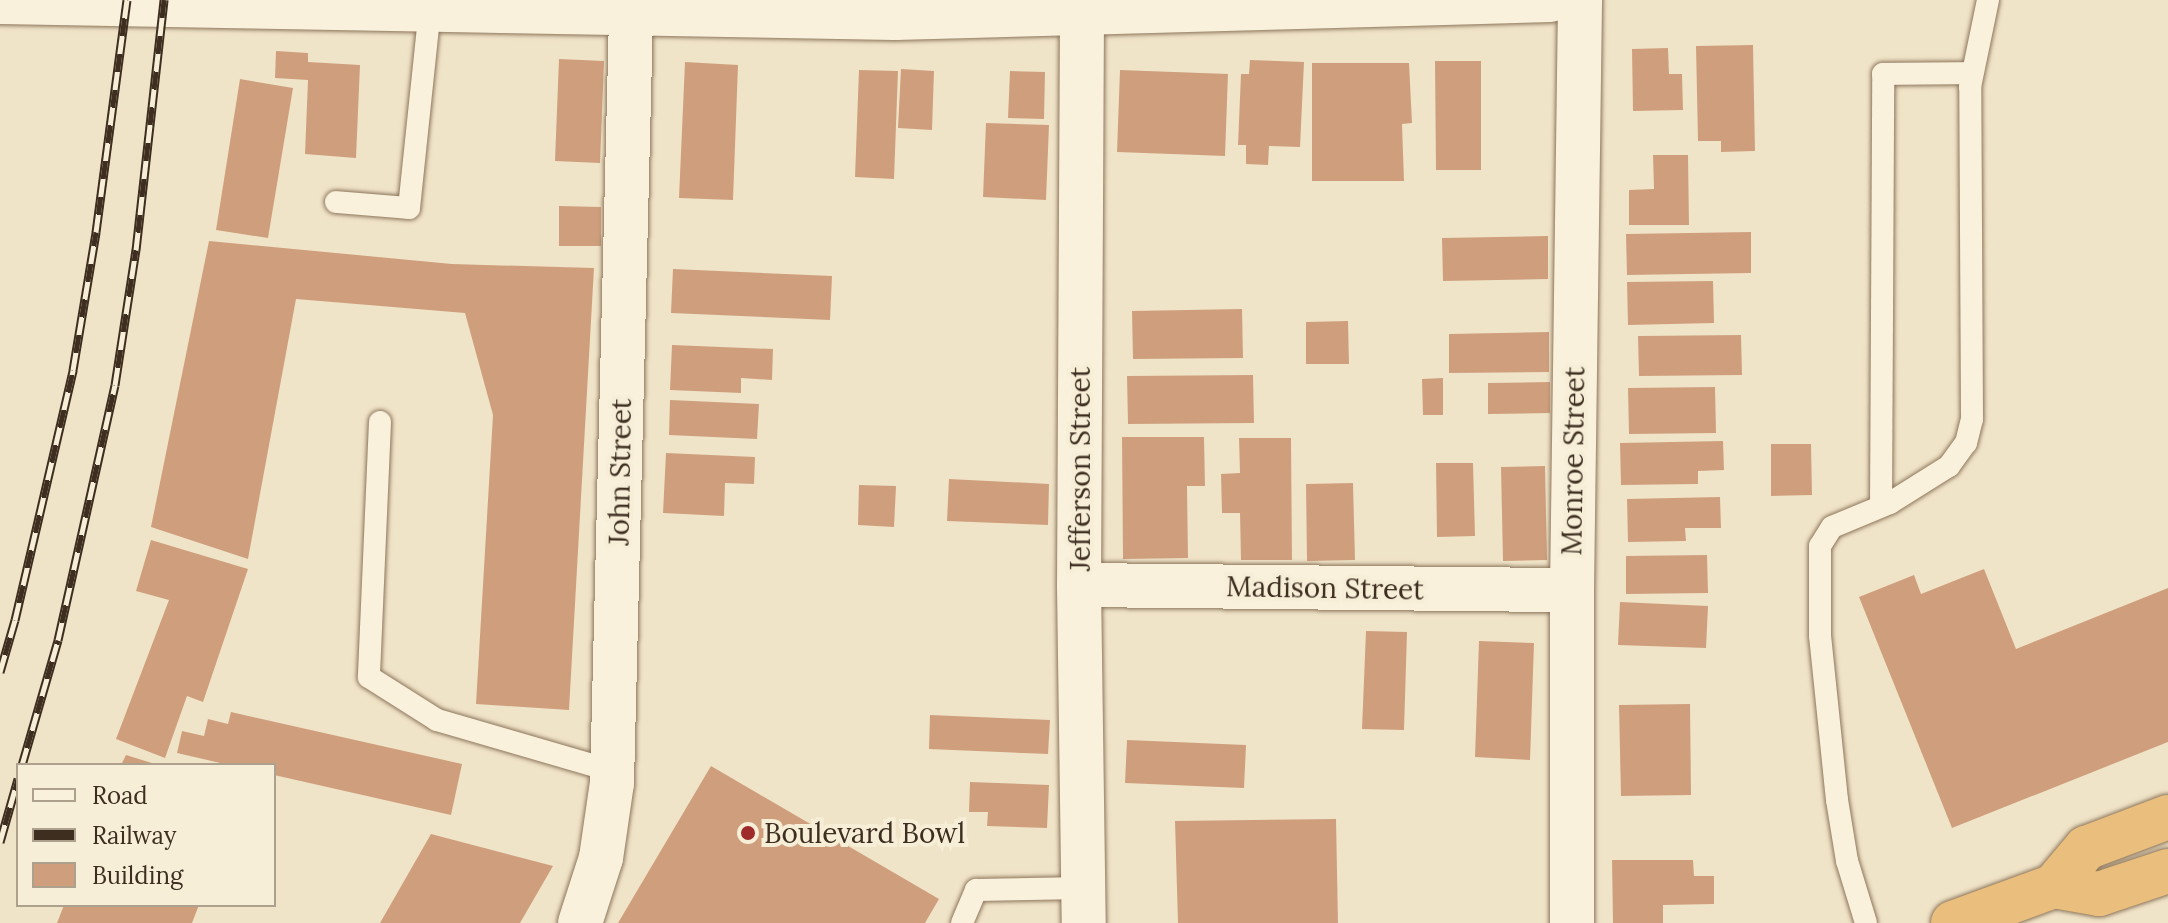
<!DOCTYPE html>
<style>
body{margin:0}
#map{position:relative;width:2168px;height:923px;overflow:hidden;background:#f0e4c8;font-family:Lora,serif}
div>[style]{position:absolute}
.building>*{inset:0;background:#cf9f7d}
.roads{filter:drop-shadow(0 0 2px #8d765c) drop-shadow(0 0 2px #8d765c)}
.service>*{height:22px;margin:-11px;padding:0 11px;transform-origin:11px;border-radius:11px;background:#faf1dc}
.minor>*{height:44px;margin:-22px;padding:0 22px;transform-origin:22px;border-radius:22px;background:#faf1dc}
.trunk>*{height:44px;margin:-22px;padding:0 22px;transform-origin:22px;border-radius:22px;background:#eabe7c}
.rail>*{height:9px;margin-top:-4.5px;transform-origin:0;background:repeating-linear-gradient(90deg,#f7eed8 0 18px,#3d2e20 0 36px);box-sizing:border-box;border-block:2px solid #3d2e20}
.dots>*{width:22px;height:22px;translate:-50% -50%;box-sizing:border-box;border:4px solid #f7eed8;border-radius:50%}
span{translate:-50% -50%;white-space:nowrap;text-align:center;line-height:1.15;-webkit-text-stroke:8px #f7eed8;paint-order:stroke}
.street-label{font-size:28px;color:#3d2e20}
.poi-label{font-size:28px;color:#3d2e20}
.left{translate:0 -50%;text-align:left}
.legend{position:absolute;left:16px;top:763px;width:260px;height:144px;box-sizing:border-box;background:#f7eed8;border:2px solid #ada18e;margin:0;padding:10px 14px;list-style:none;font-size:24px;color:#3d2e20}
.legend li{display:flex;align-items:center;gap:16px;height:40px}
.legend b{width:40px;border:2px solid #ada18e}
</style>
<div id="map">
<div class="building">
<i style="clip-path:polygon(1753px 45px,1755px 151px,1721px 152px,1721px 141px,1698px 141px,1696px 46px)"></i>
<i style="clip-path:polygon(1668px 48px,1669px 74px,1682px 74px,1683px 110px,1633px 111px,1632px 49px)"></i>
<i style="clip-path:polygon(276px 51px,308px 53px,308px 62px,360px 65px,356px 158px,305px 154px,308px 80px,275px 78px)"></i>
<i style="clip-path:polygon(559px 59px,604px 61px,600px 163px,555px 161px)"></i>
<i style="clip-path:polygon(1250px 60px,1304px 62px,1300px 147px,1269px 146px,1268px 165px,1246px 164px,1246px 145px,1238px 145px,1241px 74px,1249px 74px)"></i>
<i style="clip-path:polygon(1435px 61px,1481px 61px,1481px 170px,1436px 170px)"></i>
<i style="clip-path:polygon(685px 62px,738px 65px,733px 200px,679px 198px)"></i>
<i style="clip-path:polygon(1312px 63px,1409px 63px,1412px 123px,1402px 124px,1404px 181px,1312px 181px)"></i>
<i style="clip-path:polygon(901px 69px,934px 71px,932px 130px,898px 128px)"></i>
<i style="clip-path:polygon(859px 70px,898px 71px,894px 179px,855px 177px)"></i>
<i style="clip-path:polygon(1120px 70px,1228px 74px,1225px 156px,1117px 152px)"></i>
<i style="clip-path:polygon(1010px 71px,1045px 72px,1044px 119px,1008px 118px)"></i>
<i style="clip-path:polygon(240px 79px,293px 88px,268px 238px,216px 230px)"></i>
<i style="clip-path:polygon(986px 123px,1049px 125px,1046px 200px,983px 197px)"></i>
<i style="clip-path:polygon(1653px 155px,1688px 155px,1689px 225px,1629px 225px,1629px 190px,1654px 189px)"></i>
<i style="clip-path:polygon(559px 206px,601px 207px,601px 246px,559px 246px)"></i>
<i style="clip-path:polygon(1751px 232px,1751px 273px,1627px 275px,1626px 234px)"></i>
<i style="clip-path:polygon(1548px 236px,1548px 279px,1443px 281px,1442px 238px)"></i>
<i style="clip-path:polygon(209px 241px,452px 264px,594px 268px,569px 710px,476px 704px,493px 415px,465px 313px,296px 299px,248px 559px,151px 527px)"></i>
<i style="clip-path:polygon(673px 269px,832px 276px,830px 320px,671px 313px)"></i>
<i style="clip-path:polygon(1713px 281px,1714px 323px,1628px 325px,1627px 282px)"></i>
<i style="clip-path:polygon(1242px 309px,1243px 358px,1133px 359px,1132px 311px)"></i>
<i style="clip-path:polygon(1348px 321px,1349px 364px,1306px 364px,1306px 322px)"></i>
<i style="clip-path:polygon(1549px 332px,1549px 372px,1449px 373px,1449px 334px)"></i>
<i style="clip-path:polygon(1741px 335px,1742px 375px,1639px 376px,1638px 336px)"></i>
<i style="clip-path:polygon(672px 345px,773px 349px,772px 380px,741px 378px,741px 393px,670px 390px)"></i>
<i style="clip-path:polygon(1253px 375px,1254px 423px,1128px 424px,1127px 376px)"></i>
<i style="clip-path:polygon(1443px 378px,1443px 415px,1423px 415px,1422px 379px)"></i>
<i style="clip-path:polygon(1550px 382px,1550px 413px,1488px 414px,1488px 383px)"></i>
<i style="clip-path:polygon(1715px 387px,1716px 433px,1629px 434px,1628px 388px)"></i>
<i style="clip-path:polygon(670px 400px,759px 404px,757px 439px,669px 435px)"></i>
<i style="clip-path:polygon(1122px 437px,1204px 437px,1205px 486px,1187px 486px,1188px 558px,1123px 559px)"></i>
<i style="clip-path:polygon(1239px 438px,1291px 438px,1292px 560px,1241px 560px,1240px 513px,1222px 513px,1221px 474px,1240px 473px)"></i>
<i style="clip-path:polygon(1723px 441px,1724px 470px,1698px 471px,1698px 484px,1621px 485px,1620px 443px)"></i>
<i style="clip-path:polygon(1771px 444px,1811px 444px,1812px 495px,1771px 496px)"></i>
<i style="clip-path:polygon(666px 453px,755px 457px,754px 484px,725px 483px,724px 516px,663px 513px)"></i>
<i style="clip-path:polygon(1436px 463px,1473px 463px,1475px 536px,1437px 537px)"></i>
<i style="clip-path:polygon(1545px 466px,1547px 560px,1503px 561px,1501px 467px)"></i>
<i style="clip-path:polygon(949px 479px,1049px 484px,1048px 525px,947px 521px)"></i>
<i style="clip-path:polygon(1353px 483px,1355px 560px,1307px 561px,1306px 484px)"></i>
<i style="clip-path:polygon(859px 485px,896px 486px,894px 527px,858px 525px)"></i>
<i style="clip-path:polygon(1720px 497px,1721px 528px,1685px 528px,1686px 541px,1628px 542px,1627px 499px)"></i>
<i style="clip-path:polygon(151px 540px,248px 569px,203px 702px,187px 696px,165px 758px,116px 739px,169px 600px,136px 591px)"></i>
<i style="clip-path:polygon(1707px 555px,1708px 593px,1626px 594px,1626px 556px)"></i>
<i style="clip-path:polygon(1984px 569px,2016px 649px,2168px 588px,2168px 742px,1952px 828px,1859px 597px,1914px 575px,1921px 594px)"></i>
<i style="clip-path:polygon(1620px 602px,1708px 606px,1706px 648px,1618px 645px)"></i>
<i style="clip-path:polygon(1366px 631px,1407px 632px,1404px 730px,1362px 729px)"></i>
<i style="clip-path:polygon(1479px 641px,1534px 643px,1530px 760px,1475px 757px)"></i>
<i style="clip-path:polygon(1690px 704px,1691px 795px,1621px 796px,1619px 705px)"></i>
<i style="clip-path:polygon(231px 712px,462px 764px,451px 815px,274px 775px,274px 765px,229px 765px,177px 753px,182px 731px,204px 736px,208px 719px,228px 724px)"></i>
<i style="clip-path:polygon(930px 715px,1050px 720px,1048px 754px,929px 749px)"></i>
<i style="clip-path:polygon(1127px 740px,1246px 745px,1244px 788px,1125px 783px)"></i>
<i style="clip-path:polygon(126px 755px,155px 764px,155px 765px,121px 765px)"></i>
<i style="clip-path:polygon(711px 766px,939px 899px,925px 923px,618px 923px)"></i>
<i style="clip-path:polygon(970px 782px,1049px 785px,1047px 828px,987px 826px,988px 812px,969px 812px)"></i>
<i style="clip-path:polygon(1336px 819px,1338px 923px,1178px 923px,1175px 821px)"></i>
<i style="clip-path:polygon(431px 834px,553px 866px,520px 923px,380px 923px)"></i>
<i style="clip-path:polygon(1612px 860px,1693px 860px,1694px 876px,1714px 876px,1714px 904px,1663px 905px,1663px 923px,1613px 923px)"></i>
<i style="clip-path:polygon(64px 905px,199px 905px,192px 923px,57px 923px)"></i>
</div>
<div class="roads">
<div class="service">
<i style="left:336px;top:202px;width:73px;rotate:4.7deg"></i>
<i style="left:409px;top:208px;width:200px;rotate:-84deg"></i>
<i style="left:380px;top:422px;width:255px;rotate:92.5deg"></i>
<i style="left:369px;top:677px;width:80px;rotate:32.3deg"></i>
<i style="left:437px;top:720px;width:183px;rotate:16.2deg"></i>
<i style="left:1881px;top:506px;width:432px;rotate:-89.7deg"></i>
<i style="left:1883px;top:74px;width:89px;rotate:-0.6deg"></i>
<i style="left:962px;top:923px;width:36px;rotate:-67deg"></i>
<i style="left:976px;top:890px;width:107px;rotate:-1.1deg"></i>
<i style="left:1866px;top:923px;width:65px;rotate:-107deg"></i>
<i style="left:1847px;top:861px;width:62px;rotate:-99.3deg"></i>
<i style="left:1837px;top:800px;width:165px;rotate:-95.9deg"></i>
<i style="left:1820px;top:636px;width:90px;rotate:-90deg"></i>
<i style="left:1820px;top:546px;width:22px;rotate:-58deg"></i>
<i style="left:1832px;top:527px;width:63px;rotate:-22.5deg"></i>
<i style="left:1890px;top:503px;width:70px;rotate:-32.1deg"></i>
<i style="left:1949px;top:466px;width:29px;rotate:-54deg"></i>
<i style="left:1966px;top:443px;width:25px;rotate:-76deg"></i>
<i style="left:1972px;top:419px;width:332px;rotate:-90.3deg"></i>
<i style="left:1970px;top:87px;width:89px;rotate:-78.3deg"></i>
</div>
<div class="minor">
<i style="left:0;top:2px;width:895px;rotate:1.02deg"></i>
<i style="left:895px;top:18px;width:656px;rotate:-1.57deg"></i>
<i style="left:1082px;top:15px;width:570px;rotate:90.3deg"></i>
<i style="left:1079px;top:585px;width:338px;rotate:89.2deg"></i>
<i style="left:1079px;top:585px;width:493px;rotate:0.6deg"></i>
<i style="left:580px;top:923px;width:68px;rotate:-72.1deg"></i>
<i style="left:601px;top:858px;width:76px;rotate:-81.7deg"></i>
<i style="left:612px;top:783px;width:768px;rotate:-88.58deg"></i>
<i style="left:1572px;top:923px;width:333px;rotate:-90deg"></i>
<i style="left:1572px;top:590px;width:590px;rotate:-89.22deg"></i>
</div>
<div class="trunk">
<i style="left:2054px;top:886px;width:50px;rotate:-49.9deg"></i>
<i style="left:2086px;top:848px;width:88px;rotate:-20.7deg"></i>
<i style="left:1953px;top:923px;width:108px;rotate:-20.1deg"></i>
<i style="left:2054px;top:886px;width:46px;rotate:10.1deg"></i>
<i style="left:2099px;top:894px;width:73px;rotate:-18.4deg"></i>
</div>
</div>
<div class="rail">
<i style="left:0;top:672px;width:54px;rotate:-73.9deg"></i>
<i style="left:15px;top:620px;width:257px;rotate:-76.9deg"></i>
<i style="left:73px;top:370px;width:140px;rotate:-80.5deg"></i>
<i style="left:96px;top:232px;width:234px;rotate:-82.4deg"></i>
<i style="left:22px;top:765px;width:130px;rotate:-73.9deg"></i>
<i style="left:58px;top:640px;width:261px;rotate:-77.4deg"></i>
<i style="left:115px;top:385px;width:137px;rotate:-81.2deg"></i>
<i style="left:136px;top:250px;width:252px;rotate:-83.6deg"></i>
<i style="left:0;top:842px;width:66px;rotate:-74.1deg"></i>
</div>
<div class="dots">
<i style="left:748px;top:833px;background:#9e2a2b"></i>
</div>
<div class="street-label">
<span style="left:1573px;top:461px;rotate:-89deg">Monroe Street</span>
<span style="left:1080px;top:469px;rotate:-90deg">Jefferson Street</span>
<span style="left:620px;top:472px;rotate:-89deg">John Street</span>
<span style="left:1325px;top:588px;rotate:1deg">Madison Street</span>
</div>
<div class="poi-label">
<span class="left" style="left:764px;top:833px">Boulevard Bowl</span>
</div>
<ul class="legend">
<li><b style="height:10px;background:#faf1dc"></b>Road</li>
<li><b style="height:10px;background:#3d2e20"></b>Railway</li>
<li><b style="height:22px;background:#cf9f7d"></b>Building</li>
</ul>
</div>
